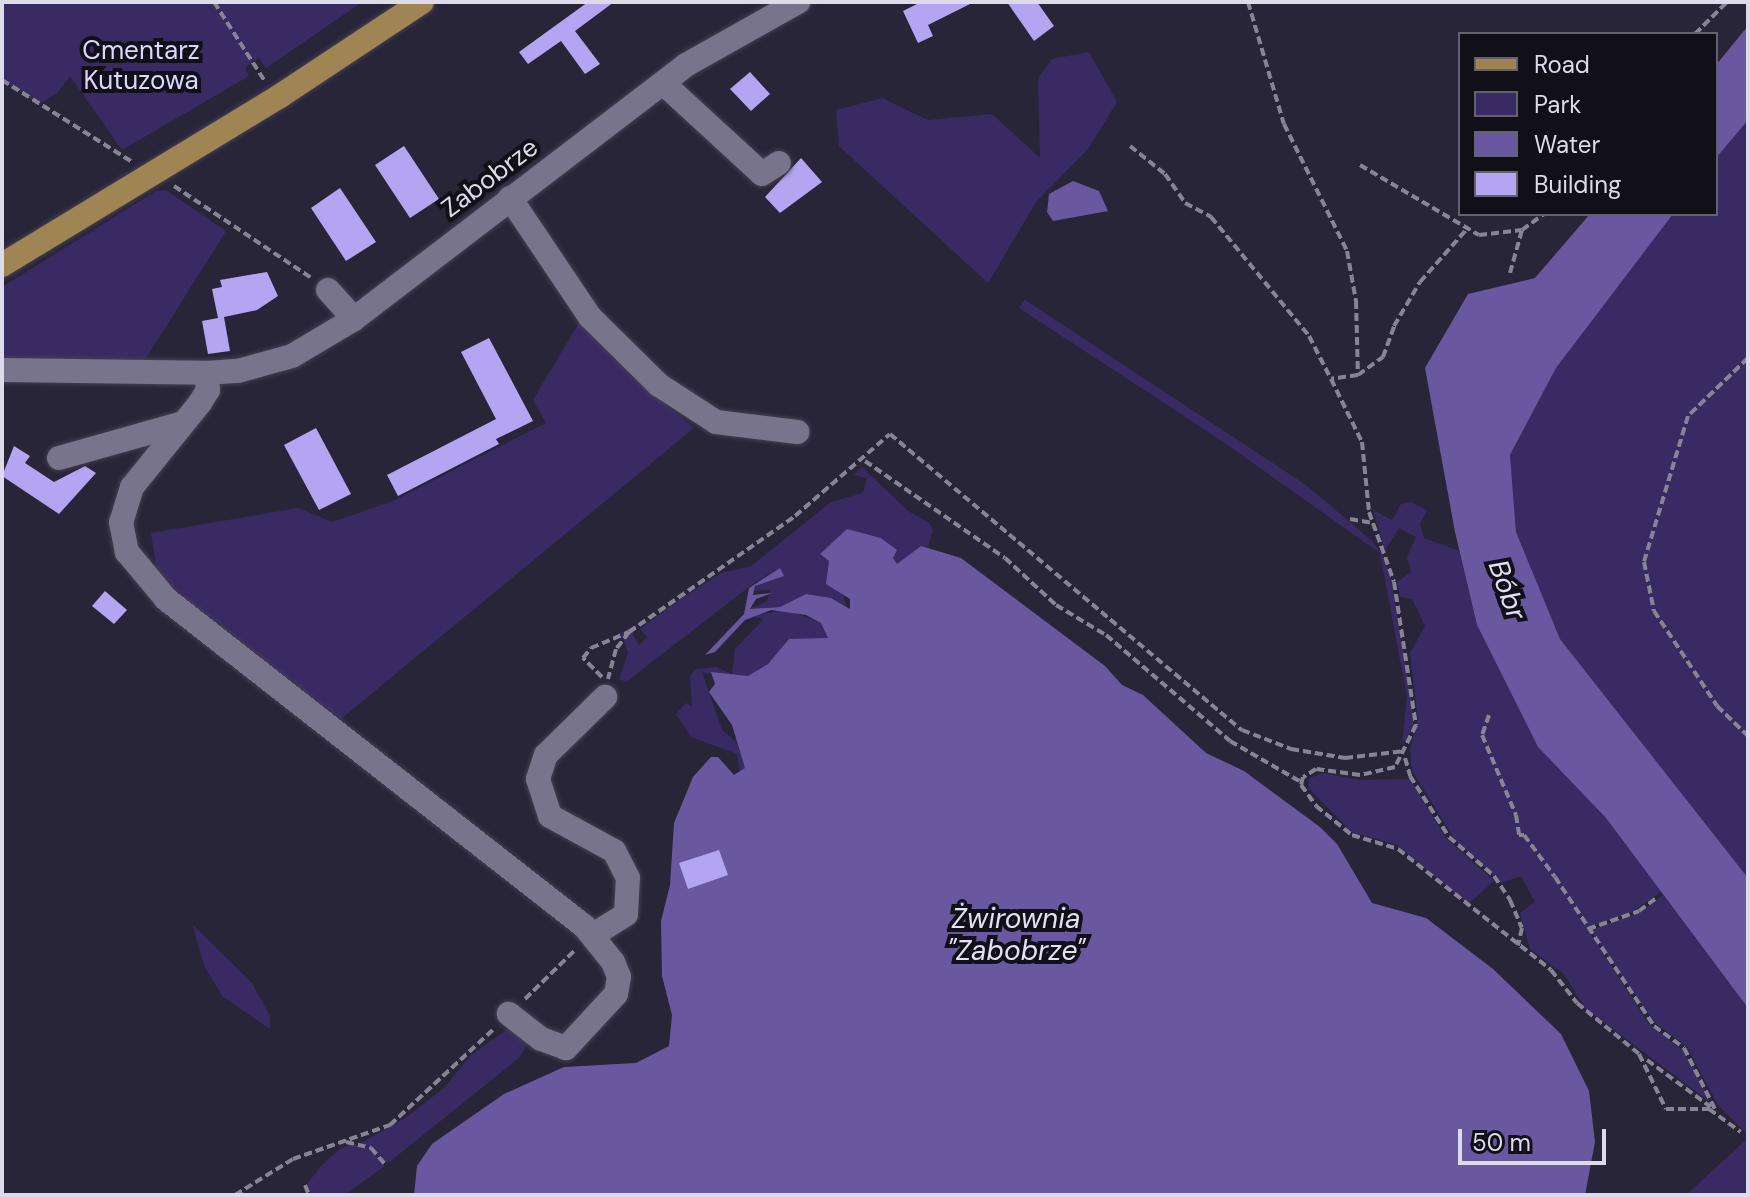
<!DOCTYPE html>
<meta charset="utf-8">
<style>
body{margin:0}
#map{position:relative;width:1750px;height:1197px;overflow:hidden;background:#292539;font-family:"DM Sans",sans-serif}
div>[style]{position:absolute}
.green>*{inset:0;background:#392a64}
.water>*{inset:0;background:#69589f}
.building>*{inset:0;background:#b4a5f3}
.path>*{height:4px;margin-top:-2px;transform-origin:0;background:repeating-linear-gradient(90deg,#878495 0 8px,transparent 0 12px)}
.roads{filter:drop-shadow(0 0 2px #433f50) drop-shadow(0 0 2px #433f50)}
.minor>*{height:24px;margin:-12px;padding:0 12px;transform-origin:12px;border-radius:12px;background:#78748c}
.major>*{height:24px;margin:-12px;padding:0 12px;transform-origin:12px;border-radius:12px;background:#9f8454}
span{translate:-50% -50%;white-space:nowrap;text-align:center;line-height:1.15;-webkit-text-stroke:8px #111019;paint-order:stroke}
.park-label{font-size:26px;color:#dcd6ff}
.street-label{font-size:26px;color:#dddbe9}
.water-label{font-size:28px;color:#e3e0f5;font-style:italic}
.frame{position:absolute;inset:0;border:4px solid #dddbe9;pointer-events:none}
.legend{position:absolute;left:1458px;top:32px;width:260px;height:184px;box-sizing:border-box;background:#111019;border:2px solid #63616c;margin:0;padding:10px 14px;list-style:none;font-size:24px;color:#dddbe9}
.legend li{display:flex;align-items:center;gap:16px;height:40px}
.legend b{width:40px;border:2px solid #63616c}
.scale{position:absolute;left:1458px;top:1129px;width:148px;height:36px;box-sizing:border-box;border:4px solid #dddbe9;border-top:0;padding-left:10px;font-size:24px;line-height:28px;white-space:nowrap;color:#dddbe9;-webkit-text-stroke:6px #111019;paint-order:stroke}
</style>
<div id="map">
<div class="green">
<i style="clip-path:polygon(2px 2px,362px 2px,266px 68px,259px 58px,245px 67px,249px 76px,122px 150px,70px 76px,57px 93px,39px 104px,2px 80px)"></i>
<i style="clip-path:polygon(1089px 52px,1117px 102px,1088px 149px,1036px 202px,988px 283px,839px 146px,836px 110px,882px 98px,928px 120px,992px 114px,1040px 158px,1038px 78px,1052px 59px)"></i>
<i style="clip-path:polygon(1748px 120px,1748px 878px,1560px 639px,1516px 532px,1510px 455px,1556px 368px,1673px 214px,1716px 214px,1716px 158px)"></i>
<i style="clip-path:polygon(166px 190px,226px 231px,145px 360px,2px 358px,2px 287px,156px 191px)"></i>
<i style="clip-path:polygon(1025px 300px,1306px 485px,1372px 541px,1382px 554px,1390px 575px,1412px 700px,1414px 726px,1402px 745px,1407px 697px,1380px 553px,1216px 437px,1019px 308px)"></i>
<i style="clip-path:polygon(580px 321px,634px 379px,694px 428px,325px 732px,161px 600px,151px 533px,298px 508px,332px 522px,393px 501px,546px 423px,533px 400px)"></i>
<i style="clip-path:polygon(862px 467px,908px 511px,928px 522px,933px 530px,928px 547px,921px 546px,897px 564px,893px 558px,897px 550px,881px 538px,846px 530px,820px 555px,829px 561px,827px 583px,843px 595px,846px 606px,831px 598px,806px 594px,780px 607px,750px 609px,767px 601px,770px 590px,753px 591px,759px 582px,783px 576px,777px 569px,754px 583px,626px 682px,619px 679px,628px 653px,623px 638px,615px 636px,637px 624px,633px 635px,639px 645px,647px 637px,640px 629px,676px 602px,721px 573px,751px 566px,831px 502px,863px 493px,867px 478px,854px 475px)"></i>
<i style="clip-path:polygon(1411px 502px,1427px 510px,1420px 524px,1424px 538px,1459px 551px,1477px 625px,1538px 747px,1606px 818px,1661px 892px,1630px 913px,1587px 928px,1565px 894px,1648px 1023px,1682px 1050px,1697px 1071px,1710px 1102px,1585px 1008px,1564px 974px,1530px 949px,1520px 913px,1535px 902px,1521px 876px,1501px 883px,1456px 841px,1412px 771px,1410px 749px,1418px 720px,1410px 653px,1425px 626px,1412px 599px,1400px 597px,1397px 582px,1411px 572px,1407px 557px,1416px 537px,1399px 528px,1385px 550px,1373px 510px,1392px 520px,1401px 504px)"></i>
<i style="clip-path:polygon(787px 610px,821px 623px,828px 639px,789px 639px,768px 664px,749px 676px,726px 677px,702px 672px,722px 730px,736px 742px,744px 761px,745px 768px,740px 773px,737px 754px,691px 737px,676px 714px,686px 703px,692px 706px,690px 677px,696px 669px,716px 667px,732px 674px,735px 649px,764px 619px,750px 616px)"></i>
<i style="clip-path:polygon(1323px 773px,1360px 780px,1410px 779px,1446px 838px,1494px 881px,1468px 904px,1397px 845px,1352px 832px,1308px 788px,1309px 778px)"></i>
<i style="clip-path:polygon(1663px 895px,1748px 1008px,1748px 1135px,1718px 1105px,1687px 1047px,1654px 1022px,1590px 930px,1639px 913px)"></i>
<i style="clip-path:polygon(192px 924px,252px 983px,270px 1016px,270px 1029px,223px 997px,205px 968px)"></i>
<i style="clip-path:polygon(513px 1025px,529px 1042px,519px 1058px,388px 1163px,361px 1143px,407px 1117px,445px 1087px,470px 1056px)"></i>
<i style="clip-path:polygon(1748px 1138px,1748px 1195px,1686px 1195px)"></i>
<i style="clip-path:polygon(355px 1144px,372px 1150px,385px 1166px,344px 1195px,310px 1195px,307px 1184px,322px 1165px,341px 1148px)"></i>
</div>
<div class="water">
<i style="clip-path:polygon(1748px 26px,1748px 120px,1716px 158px,1716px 65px)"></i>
<i style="clip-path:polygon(1073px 181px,1099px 191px,1108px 211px,1053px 221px,1047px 212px,1049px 194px)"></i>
<i style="clip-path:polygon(1590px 214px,1673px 214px,1556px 368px,1510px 455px,1516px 532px,1560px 639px,1748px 878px,1748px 1008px,1606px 818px,1538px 747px,1477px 625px,1455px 532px,1425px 368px,1468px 294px,1535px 278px)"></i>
<i style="clip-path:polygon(847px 529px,881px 538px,897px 550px,893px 558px,897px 564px,921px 546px,961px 558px,1105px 666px,1122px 685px,1143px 695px,1206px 753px,1244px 771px,1320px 827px,1337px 844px,1372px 903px,1426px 918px,1493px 969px,1561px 1034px,1589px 1091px,1595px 1142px,1585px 1195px,414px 1195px,417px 1166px,432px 1144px,504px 1094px,564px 1067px,636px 1063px,669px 1046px,672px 1015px,662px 976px,661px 921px,670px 885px,674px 823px,693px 777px,711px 757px,718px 757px,734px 775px,745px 768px,732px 725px,709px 692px,715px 684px,711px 672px,748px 676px,768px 664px,789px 639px,828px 638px,821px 623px,806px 615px,771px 610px,745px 620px,715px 652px,705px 655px,744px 614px,749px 588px,780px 568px,784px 576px,755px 586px,753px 595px,772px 593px,756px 599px,750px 609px,780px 607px,806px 594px,831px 598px,850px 609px,850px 599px,826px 584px,829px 561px,820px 554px)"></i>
</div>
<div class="building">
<i style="clip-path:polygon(588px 2px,614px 2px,575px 31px,600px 64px,585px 74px,561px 41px,528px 64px,519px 52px)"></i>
<i style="clip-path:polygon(921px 2px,974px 2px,928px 25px,933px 36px,918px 43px,903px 11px)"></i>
<i style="clip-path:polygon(1007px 2px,1037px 2px,1054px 26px,1034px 41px)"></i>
<i style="clip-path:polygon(750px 72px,770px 94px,751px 111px,730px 89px)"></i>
<i style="clip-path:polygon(404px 146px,439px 199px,410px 218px,375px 165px)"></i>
<i style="clip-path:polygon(801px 158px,822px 182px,780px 213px,765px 197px)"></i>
<i style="clip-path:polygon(340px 188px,376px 242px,346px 261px,311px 208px)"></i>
<i style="clip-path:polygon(267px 272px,278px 296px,257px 310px,224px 317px,230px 351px,208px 354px,202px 321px,218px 318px,212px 289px,222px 287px,220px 280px)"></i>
<i style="clip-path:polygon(489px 338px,533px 421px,496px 439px,499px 444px,398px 496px,387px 475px,496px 419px,461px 352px)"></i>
<i style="clip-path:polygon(316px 428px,351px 494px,319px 510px,284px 445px)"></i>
<i style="clip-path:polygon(14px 446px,30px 456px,25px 463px,54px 482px,85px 466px,96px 473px,59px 514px,2px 476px)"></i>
<i style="clip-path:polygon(105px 591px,127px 610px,114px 624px,92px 606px)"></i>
<i style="clip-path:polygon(719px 850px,728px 875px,688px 889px,679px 863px)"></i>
</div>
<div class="path">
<i style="left:214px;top:2px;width:93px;rotate:57.3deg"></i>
<i style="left:1248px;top:2px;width:127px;rotate:73.6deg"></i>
<i style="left:1284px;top:124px;width:142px;rotate:63.6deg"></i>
<i style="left:1347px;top:251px;width:51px;rotate:79.8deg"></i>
<i style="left:1356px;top:301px;width:74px;rotate:88.5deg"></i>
<i style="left:1358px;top:375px;width:27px;rotate:172deg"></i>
<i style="left:1331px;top:379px;width:70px;rotate:63.8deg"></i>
<i style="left:1362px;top:442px;width:70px;rotate:84.3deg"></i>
<i style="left:1369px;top:512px;width:74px;rotate:70.3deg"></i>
<i style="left:1394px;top:582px;width:145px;rotate:81.3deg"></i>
<i style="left:1416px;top:725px;width:47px;rotate:116.6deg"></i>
<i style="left:1395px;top:767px;width:36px;rotate:167deg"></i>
<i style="left:1360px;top:775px;width:44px;rotate:-172.2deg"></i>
<i style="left:1316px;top:769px;width:15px;rotate:148deg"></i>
<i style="left:1303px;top:777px;width:8px;rotate:104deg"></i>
<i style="left:1301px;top:785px;width:26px;rotate:54deg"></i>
<i style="left:1316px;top:806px;width:46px;rotate:38.9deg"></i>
<i style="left:1352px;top:835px;width:48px;rotate:16.9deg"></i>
<i style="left:1398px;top:849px;width:195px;rotate:38.3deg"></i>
<i style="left:1551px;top:970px;width:42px;rotate:51.8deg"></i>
<i style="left:1577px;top:1003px;width:80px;rotate:39.4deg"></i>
<i style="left:1639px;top:1054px;width:61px;rotate:63.9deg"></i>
<i style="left:1666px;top:1109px;width:43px"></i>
<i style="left:1709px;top:1109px;width:39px;rotate:36deg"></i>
<i style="left:1695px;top:34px;width:45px;rotate:-45deg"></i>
<i style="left:2px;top:80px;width:154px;rotate:32.2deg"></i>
<i style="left:1130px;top:146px;width:45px;rotate:38.7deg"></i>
<i style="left:1165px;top:174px;width:35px;rotate:55deg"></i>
<i style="left:1185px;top:203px;width:30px;rotate:28deg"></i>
<i style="left:1211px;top:217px;width:154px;rotate:50.5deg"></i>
<i style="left:1309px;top:336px;width:48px;rotate:62.9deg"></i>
<i style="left:1360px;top:165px;width:138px;rotate:30.5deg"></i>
<i style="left:1479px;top:235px;width:43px;rotate:-6.6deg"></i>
<i style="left:1522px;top:230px;width:27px;rotate:-36deg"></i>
<i style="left:174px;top:186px;width:167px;rotate:33.8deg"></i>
<i style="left:1510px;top:273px;width:45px;rotate:-74.4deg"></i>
<i style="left:1748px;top:358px;width:83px;rotate:136deg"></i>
<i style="left:1688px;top:416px;width:152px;rotate:106.8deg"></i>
<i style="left:1644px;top:562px;width:50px;rotate:78.5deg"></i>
<i style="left:1654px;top:611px;width:114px;rotate:56.4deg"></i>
<i style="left:1717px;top:706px;width:43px;rotate:44.1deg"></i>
<i style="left:1358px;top:375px;width:31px;rotate:-36deg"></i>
<i style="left:1383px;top:357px;width:33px;rotate:-70deg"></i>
<i style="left:1394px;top:326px;width:51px;rotate:-59.4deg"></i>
<i style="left:1420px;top:282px;width:69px;rotate:-48.5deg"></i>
<i style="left:865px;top:461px;width:170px;rotate:34.7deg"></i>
<i style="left:1005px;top:558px;width:69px;rotate:42.7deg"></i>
<i style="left:1056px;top:605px;width:58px;rotate:31deg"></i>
<i style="left:1106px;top:635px;width:163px;rotate:40.5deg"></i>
<i style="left:1230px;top:741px;width:82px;rotate:30deg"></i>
<i style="left:1350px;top:519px;width:22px;rotate:10deg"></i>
<i style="left:629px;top:632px;width:203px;rotate:-34.9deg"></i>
<i style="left:795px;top:516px;width:125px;rotate:-40.8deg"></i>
<i style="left:890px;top:434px;width:460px;rotate:40.1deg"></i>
<i style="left:1242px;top:730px;width:53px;rotate:21.2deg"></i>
<i style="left:1291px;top:749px;width:55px;rotate:9.5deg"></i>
<i style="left:1345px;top:758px;width:60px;rotate:-6.7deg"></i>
<i style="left:602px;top:677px;width:27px;rotate:-135deg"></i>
<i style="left:583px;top:658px;width:13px;rotate:-51deg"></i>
<i style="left:591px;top:648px;width:41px;rotate:-22.8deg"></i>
<i style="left:629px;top:632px;width:21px;rotate:127deg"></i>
<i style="left:616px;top:649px;width:31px;rotate:105deg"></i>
<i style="left:1489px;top:715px;width:21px;rotate:109deg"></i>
<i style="left:1482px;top:735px;width:87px;rotate:67deg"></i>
<i style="left:1516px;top:815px;width:20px;rotate:81deg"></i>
<i style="left:1519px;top:835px;width:5px"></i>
<i style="left:1524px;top:835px;width:52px;rotate:53.6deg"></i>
<i style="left:1555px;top:877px;width:179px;rotate:56.4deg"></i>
<i style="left:1654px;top:1026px;width:37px;rotate:36deg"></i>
<i style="left:1684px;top:1048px;width:71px;rotate:63.1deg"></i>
<i style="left:1405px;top:758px;width:19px;rotate:74deg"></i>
<i style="left:1410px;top:776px;width:72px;rotate:57.4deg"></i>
<i style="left:1449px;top:837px;width:60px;rotate:40.9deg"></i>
<i style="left:1494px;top:876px;width:29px;rotate:56deg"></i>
<i style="left:1510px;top:900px;width:30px;rotate:67deg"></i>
<i style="left:1522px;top:928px;width:18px;rotate:103deg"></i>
<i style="left:1588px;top:929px;width:54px;rotate:-19.4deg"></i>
<i style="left:1639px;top:911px;width:21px;rotate:-37deg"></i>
<i style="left:525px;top:999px;width:71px;rotate:-44.4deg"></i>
<i style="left:1647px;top:1060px;width:79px;rotate:36.3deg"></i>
<i style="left:346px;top:1142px;width:26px;rotate:13deg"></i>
<i style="left:371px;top:1148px;width:23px;rotate:49deg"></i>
<i style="left:305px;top:1185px;width:11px;rotate:68deg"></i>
<i style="left:235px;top:1195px;width:68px;rotate:-31.8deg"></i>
<i style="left:293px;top:1159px;width:103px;rotate:-19.3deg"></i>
<i style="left:390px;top:1125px;width:144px;rotate:-42.8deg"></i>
</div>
<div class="roads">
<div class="minor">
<i style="left:663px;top:83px;width:134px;rotate:42.6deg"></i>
<i style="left:762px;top:174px;width:20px;rotate:-33deg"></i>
<i style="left:510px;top:198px;width:143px;rotate:56.1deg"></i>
<i style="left:590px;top:317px;width:97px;rotate:44.6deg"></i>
<i style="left:659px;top:385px;width:68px;rotate:33deg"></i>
<i style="left:716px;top:422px;width:82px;rotate:7deg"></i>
<i style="left:328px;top:290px;width:39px;rotate:48deg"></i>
<i style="left:2px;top:370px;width:204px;rotate:0.8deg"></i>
<i style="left:206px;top:373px;width:32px;rotate:-4deg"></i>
<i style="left:238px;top:371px;width:56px;rotate:-15.5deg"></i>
<i style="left:292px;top:356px;width:72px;rotate:-30.8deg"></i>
<i style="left:354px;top:319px;width:418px;rotate:-37.4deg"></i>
<i style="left:686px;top:65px;width:129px;rotate:-29.4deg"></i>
<i style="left:206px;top:373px;width:17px;rotate:83deg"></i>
<i style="left:208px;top:390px;width:15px;rotate:122deg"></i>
<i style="left:200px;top:403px;width:108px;rotate:129deg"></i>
<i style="left:132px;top:487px;width:37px;rotate:107deg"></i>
<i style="left:121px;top:522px;width:31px;rotate:79deg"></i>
<i style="left:127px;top:552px;width:61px;rotate:50.3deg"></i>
<i style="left:166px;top:599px;width:531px;rotate:38.04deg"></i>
<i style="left:584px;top:926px;width:46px;rotate:51.1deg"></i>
<i style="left:613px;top:962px;width:16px;rotate:68deg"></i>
<i style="left:619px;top:977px;width:17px;rotate:100deg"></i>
<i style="left:616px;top:994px;width:74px;rotate:132.8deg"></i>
<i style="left:566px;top:1048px;width:27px;rotate:-160deg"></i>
<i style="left:541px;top:1039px;width:41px;rotate:-142deg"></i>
<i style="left:59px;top:458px;width:126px;rotate:-15.7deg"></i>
<i style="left:593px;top:935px;width:39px;rotate:-32deg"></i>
<i style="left:626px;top:914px;width:36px;rotate:-87deg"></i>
<i style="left:628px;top:878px;width:30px;rotate:-117deg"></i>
<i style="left:614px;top:851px;width:73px;rotate:-151.3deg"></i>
<i style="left:550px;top:816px;width:39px;rotate:-108deg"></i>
<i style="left:538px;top:779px;width:25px;rotate:-72deg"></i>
<i style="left:546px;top:755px;width:83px;rotate:-44.5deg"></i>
</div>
<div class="major">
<i style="left:2px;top:265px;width:325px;rotate:-31.3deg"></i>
<i style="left:280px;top:96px;width:170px;rotate:-33.5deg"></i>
</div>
</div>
<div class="park-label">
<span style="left:141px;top:66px">Cmentarz<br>Kutuzowa</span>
</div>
<div class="street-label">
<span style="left:490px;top:178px;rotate:-37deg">Zabobrze</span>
</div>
<div class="water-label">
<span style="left:1507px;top:590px;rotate:70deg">Bóbr</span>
<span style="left:1016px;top:935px">Żwirownia<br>"Zabobrze"</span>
</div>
<div class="frame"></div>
<ul class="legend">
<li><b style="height:10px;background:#9f8454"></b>Road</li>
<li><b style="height:22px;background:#392a64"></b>Park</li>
<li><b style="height:22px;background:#69589f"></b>Water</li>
<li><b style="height:22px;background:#b4a5f3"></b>Building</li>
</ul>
<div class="scale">50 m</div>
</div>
